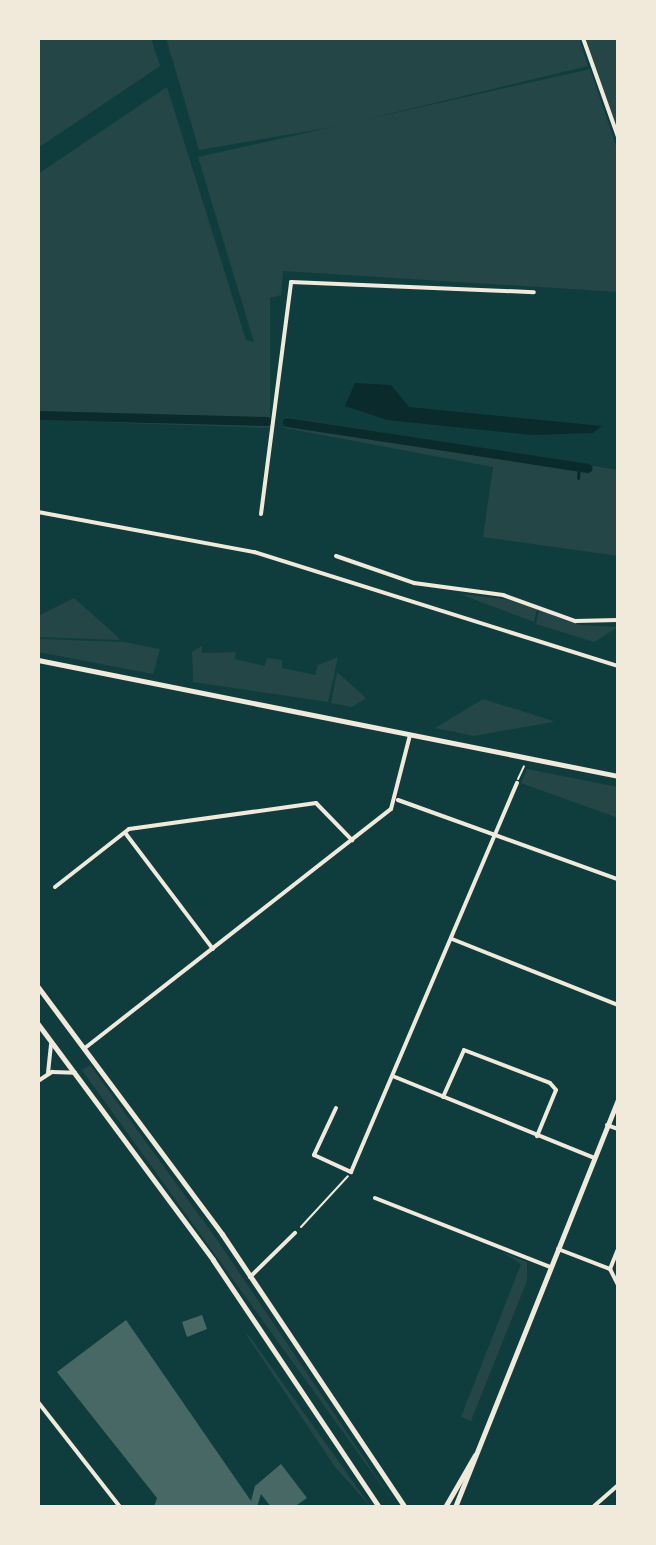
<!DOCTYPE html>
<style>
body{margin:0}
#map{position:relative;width:656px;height:1545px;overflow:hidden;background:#0f3d3e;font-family:"DejaVu Sans",sans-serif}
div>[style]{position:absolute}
.green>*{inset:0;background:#244646}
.water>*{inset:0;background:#0a2a2b}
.stream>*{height:3px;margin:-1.5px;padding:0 1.5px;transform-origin:1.5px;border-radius:1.5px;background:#0a2a2b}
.canal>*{height:9px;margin:-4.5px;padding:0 4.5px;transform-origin:4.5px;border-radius:4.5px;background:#0a2a2b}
.building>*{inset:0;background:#486865}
.path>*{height:2px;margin:-1px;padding:0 1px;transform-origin:1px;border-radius:1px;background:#f1e9da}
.minor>*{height:4px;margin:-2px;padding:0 2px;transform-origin:2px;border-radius:2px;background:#f1e9da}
.tertiary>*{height:5px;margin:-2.5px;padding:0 2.5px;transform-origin:2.5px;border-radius:2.5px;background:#f1e9da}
.secondary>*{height:5px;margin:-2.5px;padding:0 2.5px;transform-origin:2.5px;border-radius:2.5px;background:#f1e9da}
span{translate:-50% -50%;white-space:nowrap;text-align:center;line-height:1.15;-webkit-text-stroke:8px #f1e9da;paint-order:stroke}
.frame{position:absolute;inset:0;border:40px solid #f1e9da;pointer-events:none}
</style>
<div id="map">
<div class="green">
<i style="clip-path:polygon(38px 38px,151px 38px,160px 66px,38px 148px)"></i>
<i style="clip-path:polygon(166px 38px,579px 38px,588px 66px,339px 126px,199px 150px)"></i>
<i style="clip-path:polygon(586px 38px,618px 38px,618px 131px,593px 63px)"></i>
<i style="clip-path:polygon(590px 69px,618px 152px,618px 292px,283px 271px,281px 295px,270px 298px,270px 428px,38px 420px,38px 174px,167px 87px,246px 340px,254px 342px,198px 157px)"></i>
<i style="clip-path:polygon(286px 417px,618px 470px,618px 556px,483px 537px,493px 467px,285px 428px)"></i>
<i style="clip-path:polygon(460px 594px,512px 600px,537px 609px,534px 622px)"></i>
<i style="clip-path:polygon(74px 598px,118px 637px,119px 640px,38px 637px,38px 616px)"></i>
<i style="clip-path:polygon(539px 610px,580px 625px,618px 627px,594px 642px,536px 624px)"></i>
<i style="clip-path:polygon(38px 639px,124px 642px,160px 649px,153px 674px,38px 652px)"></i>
<i style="clip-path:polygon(202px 646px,202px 653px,236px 652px,235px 659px,265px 666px,267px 658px,282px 660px,282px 668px,315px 675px,318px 665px,338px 657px,328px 702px,193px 682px,192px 652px)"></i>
<i style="clip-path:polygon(337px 672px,365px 697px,365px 699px,352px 707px,331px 703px)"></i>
<i style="clip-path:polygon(483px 699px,553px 721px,553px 722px,474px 736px,435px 728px)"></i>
<i style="clip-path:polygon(527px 769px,618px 787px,618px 818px,521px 783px)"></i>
<i style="clip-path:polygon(90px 1065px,220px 1244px,397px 1507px,82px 1070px)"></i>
<i style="clip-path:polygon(502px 1252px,527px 1262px,527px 1281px,471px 1421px,461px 1417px,521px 1264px)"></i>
<i style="clip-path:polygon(245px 1333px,250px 1337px,371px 1507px,335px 1467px)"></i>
</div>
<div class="water">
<i style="clip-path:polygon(355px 383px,391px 385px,409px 407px,602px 426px,593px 433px,532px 435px,387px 420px,345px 406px)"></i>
</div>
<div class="stream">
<i style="left:578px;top:478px;width:10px;rotate:-84deg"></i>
</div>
<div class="canal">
<i style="left:38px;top:415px;width:229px;rotate:1.5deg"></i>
<i style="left:287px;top:422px;width:304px;rotate:8.7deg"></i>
</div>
<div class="building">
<i style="clip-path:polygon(202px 1315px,207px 1329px,187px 1337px,182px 1322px)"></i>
<i style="clip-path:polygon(126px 1320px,251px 1501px,255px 1486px,281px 1464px,307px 1498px,294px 1507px,271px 1507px,261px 1494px,257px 1507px,154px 1507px,157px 1498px,57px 1372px)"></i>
</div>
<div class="path">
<i style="left:518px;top:779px;width:14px;rotate:-65deg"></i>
<i style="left:301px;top:1227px;width:69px;rotate:-47.3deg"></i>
</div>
<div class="minor">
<i style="left:583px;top:38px;width:105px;rotate:70.5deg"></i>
<i style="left:38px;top:512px;width:220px;rotate:10.5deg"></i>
<i style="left:254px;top:552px;width:381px;rotate:17.4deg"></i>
<i style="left:261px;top:514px;width:234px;rotate:-82.6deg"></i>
<i style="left:291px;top:282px;width:243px;rotate:2.4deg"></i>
<i style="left:336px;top:556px;width:83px;rotate:19.1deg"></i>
<i style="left:414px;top:583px;width:90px;rotate:7.7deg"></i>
<i style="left:503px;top:595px;width:77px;rotate:19.9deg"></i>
<i style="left:575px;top:621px;width:43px;rotate:-1.3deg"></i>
<i style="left:398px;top:800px;width:234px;rotate:19.8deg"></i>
<i style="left:126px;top:834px;width:144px;rotate:52.9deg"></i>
<i style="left:55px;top:887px;width:94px;rotate:-38.1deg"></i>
<i style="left:129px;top:829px;width:189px;rotate:-7.9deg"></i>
<i style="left:316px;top:803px;width:52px;rotate:45.8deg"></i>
<i style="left:452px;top:939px;width:179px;rotate:21.7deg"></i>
<i style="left:85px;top:1048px;width:388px;rotate:-38deg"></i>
<i style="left:391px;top:809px;width:76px;rotate:-75.6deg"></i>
<i style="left:48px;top:1073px;width:29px;rotate:-84deg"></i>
<i style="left:395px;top:1077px;width:215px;rotate:22.1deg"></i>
<i style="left:38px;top:1081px;width:17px;rotate:-33deg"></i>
<i style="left:52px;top:1072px;width:23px;rotate:2deg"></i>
<i style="left:443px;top:1097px;width:51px;rotate:-65.9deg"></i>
<i style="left:464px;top:1050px;width:92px;rotate:21deg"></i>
<i style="left:550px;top:1083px;width:9px;rotate:49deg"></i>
<i style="left:556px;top:1090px;width:50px;rotate:112.4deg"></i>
<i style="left:336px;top:1108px;width:52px;rotate:115.1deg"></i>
<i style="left:314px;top:1155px;width:41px;rotate:24.7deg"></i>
<i style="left:351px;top:1172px;width:423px;rotate:-66.9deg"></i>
<i style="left:607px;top:1125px;width:12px;rotate:20deg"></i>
<i style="left:375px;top:1198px;width:188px;rotate:21.5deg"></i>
<i style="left:558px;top:1249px;width:56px;rotate:21deg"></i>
<i style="left:610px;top:1269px;width:18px;rotate:63deg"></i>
<i style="left:610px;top:1269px;width:22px;rotate:-68deg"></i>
<i style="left:250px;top:1277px;width:63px;rotate:-44.4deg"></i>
<i style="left:38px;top:1402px;width:133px;rotate:52deg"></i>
<i style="left:593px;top:1507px;width:33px;rotate:-41deg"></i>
</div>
<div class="tertiary">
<i style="left:38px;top:660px;width:591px;rotate:11.31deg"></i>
<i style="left:445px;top:1507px;width:60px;rotate:-60deg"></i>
<i style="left:455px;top:1507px;width:439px;rotate:-68.2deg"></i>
</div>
<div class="secondary">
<i style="left:38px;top:987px;width:308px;rotate:53.3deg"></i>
<i style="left:222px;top:1234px;width:329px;rotate:56.2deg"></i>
<i style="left:38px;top:1024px;width:294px;rotate:53.4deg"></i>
<i style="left:213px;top:1260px;width:298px;rotate:56.1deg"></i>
</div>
<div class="frame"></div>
</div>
